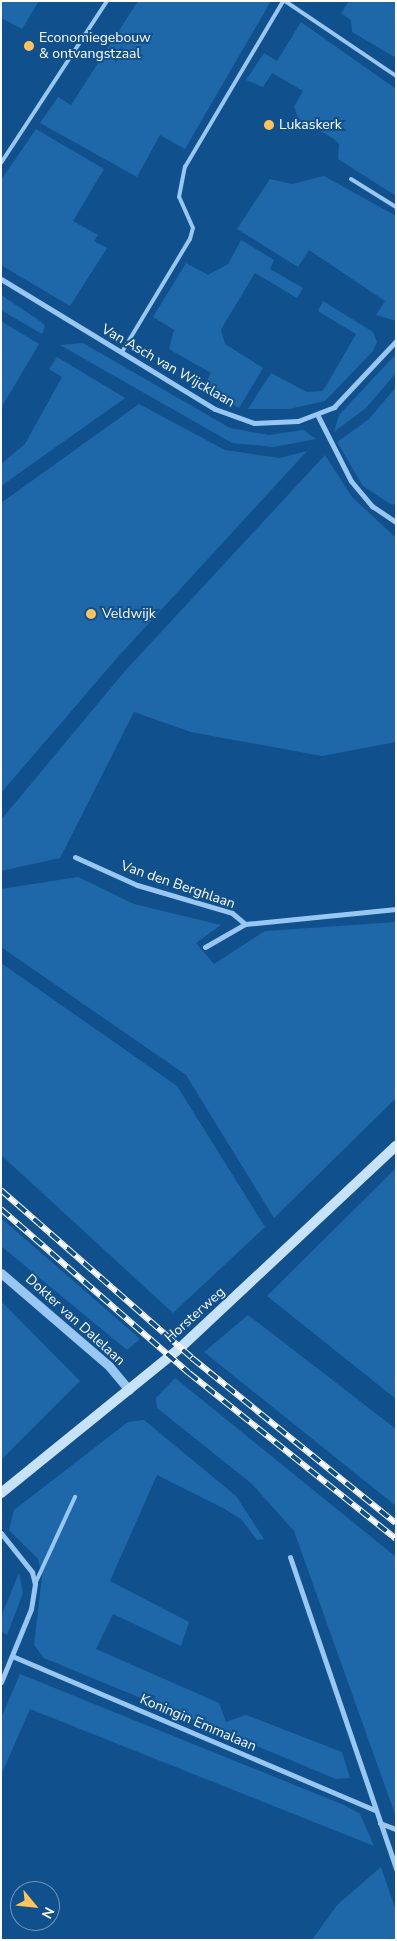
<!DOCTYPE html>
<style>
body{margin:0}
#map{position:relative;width:397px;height:1941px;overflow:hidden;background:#10508d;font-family:"Nunito Sans",sans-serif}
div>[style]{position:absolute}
.green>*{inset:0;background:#1e68aa}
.service>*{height:4px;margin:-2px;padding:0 2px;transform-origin:2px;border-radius:2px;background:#97c7f2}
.minor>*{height:5px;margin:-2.5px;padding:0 2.5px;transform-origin:2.5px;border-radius:2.5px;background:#97c7f2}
.tertiary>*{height:9px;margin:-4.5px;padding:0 4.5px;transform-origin:4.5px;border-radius:4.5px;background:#97c7f2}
.secondary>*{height:10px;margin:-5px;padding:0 5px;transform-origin:5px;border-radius:5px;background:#c6e2fc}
.rail>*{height:5.5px;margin-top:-2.75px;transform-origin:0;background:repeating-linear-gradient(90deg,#10508d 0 11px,#fff 0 22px);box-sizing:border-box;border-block:1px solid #fff}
.dots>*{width:14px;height:14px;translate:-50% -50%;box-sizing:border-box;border:2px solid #10508d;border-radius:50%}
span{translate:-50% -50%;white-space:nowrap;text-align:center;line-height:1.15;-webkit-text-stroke:4px #10508d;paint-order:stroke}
.poi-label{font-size:14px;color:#fff}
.left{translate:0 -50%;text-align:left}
.street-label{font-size:14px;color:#fff}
.frame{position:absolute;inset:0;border:2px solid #fff;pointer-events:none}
.north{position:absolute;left:10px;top:1881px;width:50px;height:50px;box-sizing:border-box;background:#10508d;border:1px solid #7096bb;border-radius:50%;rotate:118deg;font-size:14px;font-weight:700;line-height:20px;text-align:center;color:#fff}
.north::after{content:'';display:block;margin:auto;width:18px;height:22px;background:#ffc359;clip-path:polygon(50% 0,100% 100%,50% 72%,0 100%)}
</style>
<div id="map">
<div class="green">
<i style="clip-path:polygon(1px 1px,39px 1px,22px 29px,1px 18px)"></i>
<i style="clip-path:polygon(138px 1px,271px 1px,185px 149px,160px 135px,137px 177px,40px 123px,58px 97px,71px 105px)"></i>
<i style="clip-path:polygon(349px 1px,396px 1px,396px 58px,352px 32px,351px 20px,341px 13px)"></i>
<i style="clip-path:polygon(301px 22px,396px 89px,396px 196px,338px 159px,339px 144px,334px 139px,298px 118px,294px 107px,303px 91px,272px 73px,263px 87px,246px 80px,264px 53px,277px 61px)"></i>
<i style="clip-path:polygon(36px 129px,104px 169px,73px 221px,98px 235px,94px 241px,107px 248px,70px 306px,1px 265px,1px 180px)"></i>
<i style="clip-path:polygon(324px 176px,396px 216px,396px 321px,376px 315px,385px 301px,309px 250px,298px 267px,237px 229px,270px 179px,292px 184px)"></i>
<i style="clip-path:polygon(241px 240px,274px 260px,270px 269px,303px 288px,297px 298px,255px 273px,226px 321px,221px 330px,225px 344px,263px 368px,239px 408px,202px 390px,211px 373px,169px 349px,174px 330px,153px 317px,186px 263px,208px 275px,228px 264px)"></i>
<i style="clip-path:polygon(1px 295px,40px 321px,45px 326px,42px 334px,1px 310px)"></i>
<i style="clip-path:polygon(323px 301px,373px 332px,377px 342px,373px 351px,325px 401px,289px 409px,248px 409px,271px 373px,307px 392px,322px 391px,326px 386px,356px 334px,318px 311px)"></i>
<i style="clip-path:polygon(1px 321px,39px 344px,1px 408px)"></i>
<i style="clip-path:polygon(83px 343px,230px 428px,269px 435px,303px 430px,316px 439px,274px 447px,232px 443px,60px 345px)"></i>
<i style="clip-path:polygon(396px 354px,396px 373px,366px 408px,334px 432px,339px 415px)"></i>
<i style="clip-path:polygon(57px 357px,125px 398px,1px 486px,1px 464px,25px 444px,62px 377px,49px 369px)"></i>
<i style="clip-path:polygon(396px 387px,396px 503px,392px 505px,363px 486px,337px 442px,369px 419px)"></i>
<i style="clip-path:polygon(139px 404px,225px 450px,280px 458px,307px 451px,116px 659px,1px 793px,1px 503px)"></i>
<i style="clip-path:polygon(325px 455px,352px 497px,396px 538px,396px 742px,322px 756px,191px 732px,134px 712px,60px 858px,1px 871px,1px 820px,125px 671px)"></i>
<i style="clip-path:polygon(78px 877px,134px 904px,221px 925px,196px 943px,214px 964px,265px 931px,396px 922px,396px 1098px,274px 1218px,186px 1075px,1px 947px,1px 889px)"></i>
<i style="clip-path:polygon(1px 963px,177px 1086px,265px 1227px,173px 1313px,1px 1155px)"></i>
<i style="clip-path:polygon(396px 1168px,396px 1399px,267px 1296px)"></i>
<i style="clip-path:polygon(1px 1218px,140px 1339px,127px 1350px,1px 1246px)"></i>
<i style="clip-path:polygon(1px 1301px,80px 1381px,1px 1460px)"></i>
<i style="clip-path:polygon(248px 1315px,396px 1429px,396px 1506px,204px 1352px)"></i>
<i style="clip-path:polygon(175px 1378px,396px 1557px,396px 1817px,294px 1531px,252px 1484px,157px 1408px,156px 1398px)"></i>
<i style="clip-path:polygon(144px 1420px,236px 1496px,264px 1539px,257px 1540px,241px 1519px,223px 1508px,157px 1475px,110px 1581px,189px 1622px,181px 1646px,113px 1614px,96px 1649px,219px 1703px,226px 1722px,246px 1715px,342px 1752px,350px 1778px,336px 1779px,44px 1658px,34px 1645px,42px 1577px,38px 1559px,9px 1530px,14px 1510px,128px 1422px)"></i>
<i style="clip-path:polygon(19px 1573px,23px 1593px,7px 1635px,1px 1631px,1px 1617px)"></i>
<i style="clip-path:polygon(20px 1674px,344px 1805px,360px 1814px,374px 1846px,30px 1709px,1px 1775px,1px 1718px)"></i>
<i style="clip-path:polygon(381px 1867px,396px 1911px,396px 1940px,312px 1940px,337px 1905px)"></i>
</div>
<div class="service">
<i style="left:285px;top:1px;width:134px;rotate:34deg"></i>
<i style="left:1px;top:163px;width:194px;rotate:-56.8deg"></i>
<i style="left:351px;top:179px;width:53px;rotate:31.9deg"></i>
<i style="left:122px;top:352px;width:132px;rotate:-59deg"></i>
<i style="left:190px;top:239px;width:11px;rotate:-75deg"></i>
<i style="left:193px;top:228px;width:34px;rotate:-114deg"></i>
<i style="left:179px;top:197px;width:31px;rotate:-79deg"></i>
<i style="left:185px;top:167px;width:193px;rotate:-59.4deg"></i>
<i style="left:35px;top:1584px;width:96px;rotate:-65.3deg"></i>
</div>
<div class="minor">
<i style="left:1px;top:279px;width:250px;rotate:31.3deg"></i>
<i style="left:215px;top:409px;width:41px;rotate:19.7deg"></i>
<i style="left:254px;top:423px;width:44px;rotate:-2.6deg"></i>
<i style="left:298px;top:421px;width:39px;rotate:-21deg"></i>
<i style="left:334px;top:407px;width:91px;rotate:-46.8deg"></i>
<i style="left:318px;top:416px;width:73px;rotate:63.1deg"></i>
<i style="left:351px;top:481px;width:33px;rotate:50deg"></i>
<i style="left:372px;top:506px;width:29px;rotate:34deg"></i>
<i style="left:75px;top:857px;width:68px;rotate:24.3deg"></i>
<i style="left:137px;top:885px;width:99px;rotate:16.4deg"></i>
<i style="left:232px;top:913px;width:17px;rotate:40deg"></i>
<i style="left:205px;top:947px;width:46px;rotate:-29.9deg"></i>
<i style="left:245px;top:924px;width:152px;rotate:-5.7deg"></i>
<i style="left:1px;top:1533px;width:50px;rotate:51.5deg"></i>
<i style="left:32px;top:1572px;width:12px;rotate:76deg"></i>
<i style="left:35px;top:1584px;width:25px;rotate:99deg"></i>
<i style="left:31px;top:1609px;width:79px;rotate:112.3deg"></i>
<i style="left:290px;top:1557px;width:330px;rotate:71.2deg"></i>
<i style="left:12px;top:1656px;width:394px;rotate:23deg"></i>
<i style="left:380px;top:1823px;width:17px;rotate:21deg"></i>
</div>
<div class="tertiary">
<i style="left:1px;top:1273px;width:143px;rotate:40.7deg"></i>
<i style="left:109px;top:1366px;width:31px;rotate:50deg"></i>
</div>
<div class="secondary">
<i style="left:1px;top:1493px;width:230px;rotate:-39deg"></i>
<i style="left:180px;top:1348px;width:296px;rotate:-43.1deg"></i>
</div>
<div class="rail">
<i style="left:1px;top:1190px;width:254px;rotate:41.3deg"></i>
<i style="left:192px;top:1358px;width:262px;rotate:39deg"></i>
<i style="left:1px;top:1209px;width:249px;rotate:41.1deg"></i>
<i style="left:189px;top:1373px;width:265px;rotate:38.7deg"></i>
</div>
<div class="dots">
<i style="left:29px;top:46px;background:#ffc359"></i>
<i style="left:269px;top:125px;background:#ffc359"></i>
<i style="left:91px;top:614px;background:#ffc359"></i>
</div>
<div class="poi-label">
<span class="left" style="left:39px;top:46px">Economiegebouw<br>&amp; ontvangstzaal</span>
<span class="left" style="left:279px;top:125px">Lukaskerk</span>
<span class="left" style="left:102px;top:614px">Veldwijk</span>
</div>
<div class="street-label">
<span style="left:168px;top:366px;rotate:30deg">Van Asch van Wijcklaan</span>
<span style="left:178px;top:885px;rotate:19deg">Van den Berghlaan</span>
<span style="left:195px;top:1315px;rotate:-42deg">Horsterweg</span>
<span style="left:75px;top:1320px;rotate:42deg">Dokter van Dalelaan</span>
<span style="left:198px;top:1723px;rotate:23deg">Koningin Emmalaan</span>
</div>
<div class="frame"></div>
<div class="north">N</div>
</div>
